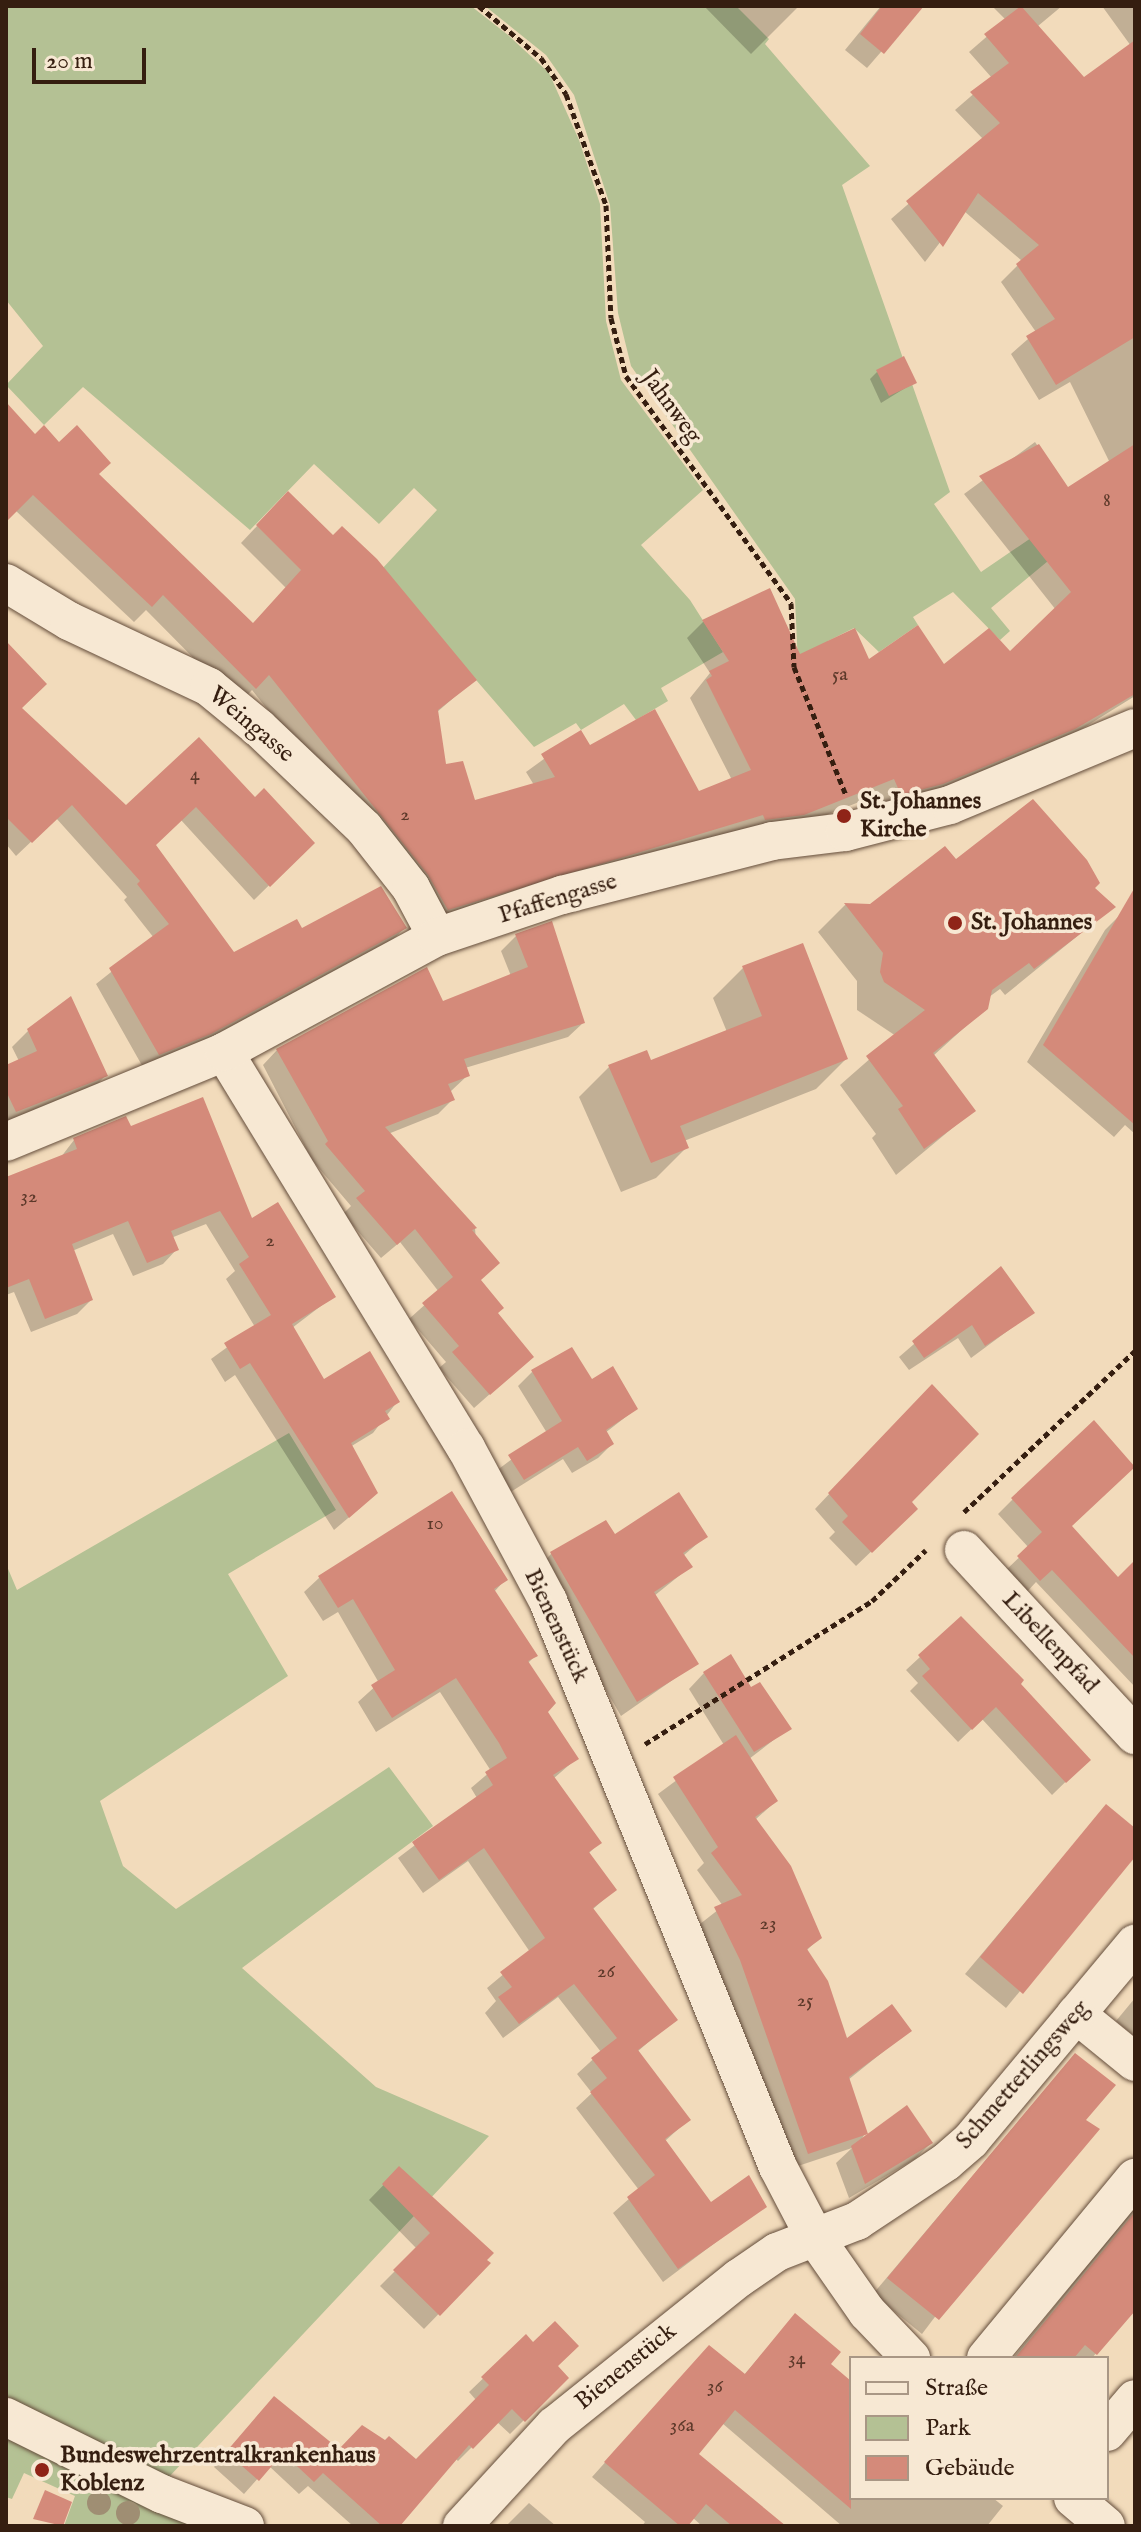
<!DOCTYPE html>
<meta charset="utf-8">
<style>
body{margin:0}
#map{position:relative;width:1141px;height:2532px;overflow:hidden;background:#f2dbbb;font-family:"IM FELL English",serif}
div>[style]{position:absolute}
.green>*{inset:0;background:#b4c194}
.shadow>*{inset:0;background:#0003}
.building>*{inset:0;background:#d48a7a}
.path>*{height:5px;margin-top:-2.5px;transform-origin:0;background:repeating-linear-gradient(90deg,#351e10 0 6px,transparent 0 10px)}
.roads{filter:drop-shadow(0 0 2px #644d3b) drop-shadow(0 0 2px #644d3b)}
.minor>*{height:38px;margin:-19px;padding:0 19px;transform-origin:19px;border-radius:19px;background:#f7e8d3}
.trees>*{width:24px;height:24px;margin:-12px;border-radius:50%;background:#9f8e73}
.dots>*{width:22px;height:22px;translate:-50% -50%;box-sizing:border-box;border:4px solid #f7e8d3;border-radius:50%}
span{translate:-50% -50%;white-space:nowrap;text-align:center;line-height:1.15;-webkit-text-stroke:7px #f7e8d3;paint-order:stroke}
.number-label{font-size:20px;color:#5d392a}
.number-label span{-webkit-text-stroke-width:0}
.street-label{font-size:24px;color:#351e10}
.poi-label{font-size:24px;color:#351e10;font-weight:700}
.left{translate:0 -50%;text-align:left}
.frame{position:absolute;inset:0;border:8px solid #351e10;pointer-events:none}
.legend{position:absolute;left:849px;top:2356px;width:260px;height:144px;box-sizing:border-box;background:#f7e8d3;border:2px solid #a99785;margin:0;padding:10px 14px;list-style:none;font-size:24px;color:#351e10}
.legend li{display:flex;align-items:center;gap:16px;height:40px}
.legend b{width:40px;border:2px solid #a99785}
.scale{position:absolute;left:32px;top:48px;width:114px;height:36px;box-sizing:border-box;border:4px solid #351e10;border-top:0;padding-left:10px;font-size:24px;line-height:28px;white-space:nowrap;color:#351e10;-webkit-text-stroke:6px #f7e8d3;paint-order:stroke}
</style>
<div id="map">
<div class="green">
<i style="clip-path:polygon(6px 6px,471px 6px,508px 35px,549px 73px,579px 140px,600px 204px,606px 321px,621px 380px,703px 490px,641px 545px,690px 600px,723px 652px,661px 688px,668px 701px,636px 720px,624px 704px,581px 730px,576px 723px,534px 747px,381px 570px,437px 510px,414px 488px,379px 524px,314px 464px,250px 530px,83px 387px,44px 425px,6px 385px,43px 346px,6px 300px)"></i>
<i style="clip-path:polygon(485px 6px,736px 6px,769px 39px,765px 44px,870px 166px,842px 185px,950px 492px,934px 504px,981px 572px,1031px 538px,1048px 561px,991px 608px,1010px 631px,1000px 640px,953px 592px,913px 617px,918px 625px,879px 652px,854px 628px,828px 641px,831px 650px,798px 665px,795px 599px,631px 366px,618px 313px,610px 205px,574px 95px,546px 55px)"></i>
<i style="clip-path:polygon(289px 1433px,336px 1510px,228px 1574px,288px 1676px,100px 1801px,123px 1866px,176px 1909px,389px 1767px,433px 1826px,242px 1968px,376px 2087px,489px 2136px,168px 2478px,26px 2411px,6px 2395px,6px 1564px,17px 1590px)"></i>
<i style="clip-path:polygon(6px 2435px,196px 2526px,64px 2526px,75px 2496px,24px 2473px,12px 2499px,6px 2497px)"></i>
</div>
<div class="shadow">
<i style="clip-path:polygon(704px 6px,799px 6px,751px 54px)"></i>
<i style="clip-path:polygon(881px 6px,921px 6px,867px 68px,845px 50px)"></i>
<i style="clip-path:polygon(992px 6px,1062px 6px,1038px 26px,1083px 79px,1131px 46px,1102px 6px,1135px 6px,1135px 696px,1056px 745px,884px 810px,877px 795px,785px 831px,431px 926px,412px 891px,252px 690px,239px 704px,146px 610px,134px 622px,15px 510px,6px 519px,6px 405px,35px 436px,59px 445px,97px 474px,252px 625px,286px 588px,241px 543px,272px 510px,474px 680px,436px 713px,444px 767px,473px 803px,534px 785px,526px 772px,581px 732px,590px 748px,698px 794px,732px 780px,690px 698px,710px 673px,687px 638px,703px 622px,769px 591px,799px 657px,943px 667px,1010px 654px,1056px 610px,964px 494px,1035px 442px,1068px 490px,1110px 463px,1070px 382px,1039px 400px,1011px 354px,1036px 332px,1001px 282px,1022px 261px,964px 211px,925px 262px,891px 219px,983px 139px,955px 110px,992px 78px,969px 52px,1006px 20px)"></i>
<i style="clip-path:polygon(877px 372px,915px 382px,881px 403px,870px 379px)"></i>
<i style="clip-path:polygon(6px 743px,126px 807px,255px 800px,312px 843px,254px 900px,181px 820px,154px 846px,233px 955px,301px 931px,405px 928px,390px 942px,194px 1048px,144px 1069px,96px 984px,154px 938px,124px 900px,127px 897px,56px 818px,16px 856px,6px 844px)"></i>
<i style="clip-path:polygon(956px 862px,1092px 888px,1113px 907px,1005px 995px,1000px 989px,989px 997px,986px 1008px,933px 1056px,973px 1111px,896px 1175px,872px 1138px,876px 1134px,840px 1085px,896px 1036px,857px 1010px,857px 981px,818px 932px,845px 905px,871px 906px)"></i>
<i style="clip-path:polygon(1121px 914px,1135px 926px,1135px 1134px,1125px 1125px,1114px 1137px,1027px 1062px,1105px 930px)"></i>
<i style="clip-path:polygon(551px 924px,583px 1023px,568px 1037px,465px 1068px,468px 1075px,450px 1092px,453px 1099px,438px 1114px,388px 1134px,475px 1228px,479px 1281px,516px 1371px,474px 1408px,439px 1368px,446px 1362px,409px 1319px,439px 1292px,400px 1242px,381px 1258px,343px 1214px,351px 1206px,312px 1160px,263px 1065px,277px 1050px,442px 1004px,511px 976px,501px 951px,516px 936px)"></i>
<i style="clip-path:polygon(743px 968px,846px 1059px,816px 1089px,684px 1141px,686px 1148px,656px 1178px,621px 1192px,579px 1097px,609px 1067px,649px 1062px,727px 1032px,713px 998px)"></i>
<i style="clip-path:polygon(28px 1031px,105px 1076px,90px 1092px,6px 1124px,6px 1067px,19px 1061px,12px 1047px)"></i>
<i style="clip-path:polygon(130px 1129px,252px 1221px,334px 1296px,292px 1328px,324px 1382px,397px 1402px,373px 1433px,350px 1447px,361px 1507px,334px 1530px,235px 1375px,225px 1382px,211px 1359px,255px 1327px,226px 1279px,235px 1271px,206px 1224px,171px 1238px,177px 1249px,163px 1264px,133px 1276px,113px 1234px,72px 1251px,91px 1300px,77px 1314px,31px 1332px,14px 1292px,6px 1295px,6px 1180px,61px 1157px,74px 1140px)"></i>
<i style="clip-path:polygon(1001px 1269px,1032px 1313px,971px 1358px,958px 1338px,909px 1370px,899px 1357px)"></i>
<i style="clip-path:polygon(532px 1372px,591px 1382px,636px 1409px,605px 1433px,612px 1444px,598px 1458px,572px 1473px,563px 1459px,509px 1493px,496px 1471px,547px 1433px,518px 1386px)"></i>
<i style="clip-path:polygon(917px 1401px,909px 1502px,900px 1524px,856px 1566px,829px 1538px,835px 1532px,815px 1509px)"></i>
<i style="clip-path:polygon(1013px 1499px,1070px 1526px,1118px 1580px,1135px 1563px,1135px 1687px,1036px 1582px,1025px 1594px,1004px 1572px,1029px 1548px,998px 1514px)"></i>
<i style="clip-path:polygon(706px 1536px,683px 1556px,690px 1567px,654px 1596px,697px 1663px,621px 1716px,536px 1570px,551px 1554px,615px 1537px)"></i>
<i style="clip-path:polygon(319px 1578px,505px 1580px,494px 1592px,536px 1655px,527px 1664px,546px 1712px,576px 1759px,553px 1779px,599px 1843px,588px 1854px,614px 1890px,592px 1910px,675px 2019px,637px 2052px,688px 2120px,664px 2142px,710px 2205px,764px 2206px,663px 2282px,613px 2213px,639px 2190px,576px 2108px,592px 2093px,577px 2074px,601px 2052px,558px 1997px,503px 2038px,485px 2013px,496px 2001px,487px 1988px,530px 1952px,468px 1861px,423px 1893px,398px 1858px,477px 1798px,471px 1788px,491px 1771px,440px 1692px,376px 1732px,358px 1702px,379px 1683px,338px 1612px,323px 1621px,304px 1592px)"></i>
<i style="clip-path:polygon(961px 1619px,1088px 1760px,1052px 1795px,982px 1719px,958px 1742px,910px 1691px,918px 1683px,906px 1670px)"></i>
<i style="clip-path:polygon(704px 1673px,750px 1690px,789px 1728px,749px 1759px,776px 1801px,755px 1820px,819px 1938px,806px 1951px,846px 2041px,909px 2031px,848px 2080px,865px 2133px,861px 2141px,931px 2143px,915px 2159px,849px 2198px,836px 2163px,852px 2148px,792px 2168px,700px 1924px,723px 1906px,697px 1870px,704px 1863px,658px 1794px,724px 1745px,689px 1689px)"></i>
<i style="clip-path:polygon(1106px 1806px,1135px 1830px,1135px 1853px,1006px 2008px,965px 1974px)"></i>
<i style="clip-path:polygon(1135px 1998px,1135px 2037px,1116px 2021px)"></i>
<i style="clip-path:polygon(1060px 2072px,1084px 2120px,922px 2334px,873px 2294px)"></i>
<i style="clip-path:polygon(399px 2169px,488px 2263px,424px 2329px,380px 2286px,417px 2249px,369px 2200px)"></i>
<i style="clip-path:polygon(1135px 2206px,1135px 2307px,1092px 2358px,1013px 2358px)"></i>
<i style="clip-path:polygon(795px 2316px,828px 2365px,851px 2383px,851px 2498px,993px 2498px,1003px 2506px,987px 2526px,842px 2526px,722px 2423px,696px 2454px,783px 2526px,702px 2526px,692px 2517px,685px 2526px,642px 2526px,645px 2522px,592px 2477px,696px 2361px,743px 2376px)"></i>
<i style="clip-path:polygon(526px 2337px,566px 2378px,510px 2434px,497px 2422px,458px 2461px,455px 2458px,392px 2526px,353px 2526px,308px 2486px,299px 2494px,269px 2466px,244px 2494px,214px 2467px,260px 2413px,339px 2452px,416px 2462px,476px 2400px,469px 2392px)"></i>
<i style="clip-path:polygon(529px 2503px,556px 2526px,506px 2526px)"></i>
</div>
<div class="building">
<i style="clip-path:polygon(882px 6px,924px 6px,884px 54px,860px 34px)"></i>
<i style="clip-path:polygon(1021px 6px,1084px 77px,1135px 40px,1135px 337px,1056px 385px,1026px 336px,1055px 319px,1016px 264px,1039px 245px,978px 193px,943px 247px,906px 201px,1000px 123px,970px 92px,1009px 63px,984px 34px)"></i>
<i style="clip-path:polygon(904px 356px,917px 383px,889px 396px,876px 370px)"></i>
<i style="clip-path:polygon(6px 402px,35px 434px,44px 425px,59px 442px,77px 425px,111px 463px,99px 474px,253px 623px,301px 570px,256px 525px,288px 491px,333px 535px,342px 526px,377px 559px,477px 680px,438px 710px,446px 764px,463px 761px,475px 800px,555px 777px,541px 754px,581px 730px,590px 745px,655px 709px,699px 791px,751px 770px,706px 680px,712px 676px,709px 671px,729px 661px,702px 620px,770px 588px,800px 654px,855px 628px,869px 659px,918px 625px,944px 664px,989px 628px,1010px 651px,1071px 592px,979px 476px,1039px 444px,1068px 487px,1135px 444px,1135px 694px,1075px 729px,943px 784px,901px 795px,894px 779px,804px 815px,765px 820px,763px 815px,448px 910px,428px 875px,269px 675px,256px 689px,163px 595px,152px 607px,33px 495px,6px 522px)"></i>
<i style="clip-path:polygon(6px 641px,47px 684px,22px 708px,126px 805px,199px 737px,255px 797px,264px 788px,315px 843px,270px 887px,196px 807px,156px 845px,234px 952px,297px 919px,302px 928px,381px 886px,407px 928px,211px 1034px,159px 1055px,109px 968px,169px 924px,137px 884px,140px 881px,72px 805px,32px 843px,6px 817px)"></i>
<i style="clip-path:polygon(1033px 799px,1087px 860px,1100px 883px,1095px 888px,1116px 907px,1034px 969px,1029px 963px,992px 990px,988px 1009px,933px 1053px,976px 1111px,924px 1149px,898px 1109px,903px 1106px,866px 1056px,925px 1010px,884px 982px,880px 972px,883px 953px,844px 903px,870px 904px,945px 846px,956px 859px)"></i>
<i style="clip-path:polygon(1135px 887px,1135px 1125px,1043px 1045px)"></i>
<i style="clip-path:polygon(552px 921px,585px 1023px,464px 1059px,470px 1076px,448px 1084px,455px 1100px,385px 1127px,477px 1228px,472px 1230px,500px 1263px,481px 1280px,504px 1308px,498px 1313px,534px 1357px,490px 1395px,452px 1352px,459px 1346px,422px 1303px,453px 1277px,415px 1229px,397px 1245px,356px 1198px,365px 1191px,325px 1144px,328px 1141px,276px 1049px,427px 967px,443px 1001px,528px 967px,515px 934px)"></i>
<i style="clip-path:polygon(803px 943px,848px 1059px,680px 1126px,689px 1148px,651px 1163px,608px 1065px,647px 1050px,651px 1060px,762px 1016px,742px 966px)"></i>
<i style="clip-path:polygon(71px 996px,108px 1076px,16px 1112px,6px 1091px,6px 1065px,37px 1051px,27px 1029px)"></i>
<i style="clip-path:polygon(203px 1097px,252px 1218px,278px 1202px,336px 1297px,292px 1324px,324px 1379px,370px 1351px,400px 1402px,385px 1411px,390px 1419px,351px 1443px,378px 1493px,349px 1518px,250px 1363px,240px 1369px,224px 1343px,271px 1315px,239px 1264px,249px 1257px,220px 1211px,171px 1231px,179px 1250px,147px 1263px,128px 1221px,72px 1244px,93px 1300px,45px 1319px,29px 1279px,6px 1288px,6px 1177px,77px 1149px,73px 1138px,126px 1116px,131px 1126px)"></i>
<i style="clip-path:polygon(1001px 1266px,1035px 1313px,985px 1346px,972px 1325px,924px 1358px,912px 1341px)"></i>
<i style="clip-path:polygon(572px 1347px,592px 1379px,613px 1366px,638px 1409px,606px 1430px,614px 1444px,587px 1461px,578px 1447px,524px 1480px,508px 1455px,562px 1421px,531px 1370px)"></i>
<i style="clip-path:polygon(932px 1384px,979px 1434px,912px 1502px,918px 1509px,872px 1553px,842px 1522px,848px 1516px,828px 1493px)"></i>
<i style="clip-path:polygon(1094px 1420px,1135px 1467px,1072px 1526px,1118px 1577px,1135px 1560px,1135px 1658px,1052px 1570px,1040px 1581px,1017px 1556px,1042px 1532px,1011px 1498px)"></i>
<i style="clip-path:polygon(452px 1491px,508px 1580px,494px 1589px,538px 1656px,528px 1661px,556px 1703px,548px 1712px,579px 1759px,553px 1775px,602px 1843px,589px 1852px,617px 1890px,593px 1908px,678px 2020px,638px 2050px,691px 2120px,665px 2139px,711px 2202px,749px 2175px,767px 2207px,678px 2269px,627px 2197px,655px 2175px,590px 2092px,607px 2078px,591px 2058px,617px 2038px,574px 1984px,519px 2024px,498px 1997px,512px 1987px,500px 1972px,545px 1938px,484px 1848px,439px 1880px,412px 1842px,493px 1785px,485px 1772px,507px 1758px,499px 1743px,456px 1678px,392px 1718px,371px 1685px,395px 1670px,353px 1599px,338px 1608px,318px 1576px)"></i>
<i style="clip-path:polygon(679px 1492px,708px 1537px,683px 1553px,693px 1567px,654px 1592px,699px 1664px,637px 1702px,550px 1552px,606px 1520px,615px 1534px)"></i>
<i style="clip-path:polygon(961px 1616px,1024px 1680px,1021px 1684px,1091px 1760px,1066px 1783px,996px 1707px,972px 1730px,922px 1676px,930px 1669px,918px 1655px)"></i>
<i style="clip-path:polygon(731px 1654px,751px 1687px,760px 1682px,792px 1729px,754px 1752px,703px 1672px)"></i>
<i style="clip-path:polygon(736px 1735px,778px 1801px,755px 1817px,791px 1866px,822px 1938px,807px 1949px,828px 1981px,847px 2038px,892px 2004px,912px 2031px,849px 2077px,868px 2134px,808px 2154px,740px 1960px,714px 1907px,742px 1895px,711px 1853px,718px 1847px,673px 1777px)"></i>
<i style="clip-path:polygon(1106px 1804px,1135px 1828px,1135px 1857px,1023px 1994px,980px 1957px)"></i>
<i style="clip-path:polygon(1075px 2053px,1116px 2085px,1086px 2120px,1100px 2129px,939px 2320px,887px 2278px)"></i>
<i style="clip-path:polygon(907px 2105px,933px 2143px,865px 2184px,851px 2146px)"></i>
<i style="clip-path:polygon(399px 2166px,494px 2253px,487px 2260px,491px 2263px,440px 2316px,393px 2270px,430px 2233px,382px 2184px)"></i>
<i style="clip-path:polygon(1135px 2212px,1135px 2311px,1097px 2355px,1085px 2345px,1074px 2358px,1015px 2358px)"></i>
<i style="clip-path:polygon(795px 2313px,841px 2352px,831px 2364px,851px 2381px,851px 2509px,735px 2410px,699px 2454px,786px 2526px,732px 2526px,706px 2504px,688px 2526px,680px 2526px,604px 2462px,709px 2345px,745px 2374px)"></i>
<i style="clip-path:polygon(555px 2321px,579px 2346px,558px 2366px,569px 2378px,525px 2422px,512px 2409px,473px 2449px,469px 2445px,400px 2526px,382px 2526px,323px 2473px,314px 2482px,283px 2453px,259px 2481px,226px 2452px,274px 2396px,339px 2449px,362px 2425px,385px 2440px,389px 2436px,416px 2459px,489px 2385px,481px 2377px,526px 2334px,533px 2342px)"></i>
<i style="clip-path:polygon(45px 2490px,72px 2502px,63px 2526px,33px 2519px)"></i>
</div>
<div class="path">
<i style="left:479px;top:6px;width:81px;rotate:40deg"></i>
<i style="left:541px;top:58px;width:44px;rotate:55.2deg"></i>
<i style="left:566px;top:94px;width:118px;rotate:70.2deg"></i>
<i style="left:606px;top:205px;width:113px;rotate:87.5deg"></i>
<i style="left:611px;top:318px;width:60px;rotate:75.5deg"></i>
<i style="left:626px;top:376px;width:281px;rotate:54deg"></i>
<i style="left:791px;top:603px;width:64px;rotate:87.3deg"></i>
<i style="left:794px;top:667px;width:138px;rotate:67.9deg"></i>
<i style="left:964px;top:1512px;width:235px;rotate:-43.3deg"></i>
<i style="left:645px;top:1744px;width:268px;rotate:-32.2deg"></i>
<i style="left:872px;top:1601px;width:74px;rotate:-43.4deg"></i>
</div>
<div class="roads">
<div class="minor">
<i style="left:6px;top:583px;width:74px;rotate:31.1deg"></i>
<i style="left:69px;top:621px;width:155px;rotate:25.2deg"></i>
<i style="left:209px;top:687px;width:65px;rotate:39.4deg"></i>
<i style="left:259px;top:728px;width:145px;rotate:43.6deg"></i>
<i style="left:364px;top:828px;width:76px;rotate:51.9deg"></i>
<i style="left:411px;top:888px;width:55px;rotate:62deg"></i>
<i style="left:224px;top:1052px;width:464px;rotate:58.6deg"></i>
<i style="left:466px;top:1448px;width:174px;rotate:61.8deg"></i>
<i style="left:548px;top:1601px;width:611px;rotate:67.89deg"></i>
<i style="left:778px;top:2167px;width:78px;rotate:62.4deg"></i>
<i style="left:814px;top:2236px;width:93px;rotate:55.1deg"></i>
<i style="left:867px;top:2312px;width:64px;rotate:46.3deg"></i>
<i style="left:6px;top:1142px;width:236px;rotate:-22.4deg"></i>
<i style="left:224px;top:1052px;width:242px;rotate:-28.4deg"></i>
<i style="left:437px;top:937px;width:132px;rotate:-18.6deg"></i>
<i style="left:562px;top:895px;width:217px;rotate:-14.4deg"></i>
<i style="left:772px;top:841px;width:74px;rotate:-7deg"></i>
<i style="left:845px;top:832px;width:108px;rotate:-14.4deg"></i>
<i style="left:950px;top:805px;width:200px;rotate:-22.6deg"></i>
<i style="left:964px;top:1550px;width:252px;rotate:47.3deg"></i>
<i style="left:1076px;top:2014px;width:76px;rotate:39.1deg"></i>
<i style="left:986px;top:2358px;width:234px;rotate:-50.4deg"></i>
<i style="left:6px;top:2417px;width:174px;rotate:26.3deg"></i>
<i style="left:162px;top:2494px;width:89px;rotate:21.1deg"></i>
<i style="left:1107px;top:2432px;width:43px;rotate:-49.7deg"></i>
<i style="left:1073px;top:2498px;width:43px;rotate:40.3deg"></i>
<i style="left:462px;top:2526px;width:136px;rotate:-47.4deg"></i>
<i style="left:554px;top:2426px;width:237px;rotate:-38.7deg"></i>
<i style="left:739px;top:2278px;width:46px;rotate:-34.4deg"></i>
<i style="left:777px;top:2252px;width:86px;rotate:-21.2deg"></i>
<i style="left:857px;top:2221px;width:107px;rotate:-33.5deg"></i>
<i style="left:946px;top:2162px;width:33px;rotate:-41deg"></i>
<i style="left:971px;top:2140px;width:256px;rotate:-50.1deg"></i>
</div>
</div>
<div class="trees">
<i style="left:99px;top:2503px"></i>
<i style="left:128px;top:2513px"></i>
</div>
<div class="dots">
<i style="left:844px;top:816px;background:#8f2418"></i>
<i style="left:955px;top:923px;background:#8f2418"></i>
<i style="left:42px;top:2470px;background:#8f2418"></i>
</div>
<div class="number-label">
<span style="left:1107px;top:500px">8</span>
<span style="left:840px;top:674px">5a</span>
<span style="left:195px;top:774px">4</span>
<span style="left:405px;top:814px">2</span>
<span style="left:29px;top:1196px">32</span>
<span style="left:270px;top:1240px">2</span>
<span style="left:435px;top:1523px">10</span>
<span style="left:768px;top:1923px">23</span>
<span style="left:606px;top:1971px">26</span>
<span style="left:805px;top:2000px">25</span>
<span style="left:797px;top:2358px">34</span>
<span style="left:715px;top:2386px">36</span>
<span style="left:682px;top:2425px">36a</span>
</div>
<div class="street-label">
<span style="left:671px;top:407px;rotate:54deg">Jahnweg</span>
<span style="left:251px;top:725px;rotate:40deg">Weingasse</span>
<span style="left:558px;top:899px;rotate:-17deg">Pfaffengasse</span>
<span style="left:556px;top:1626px;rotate:65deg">Bienenstück</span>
<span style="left:1050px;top:1643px;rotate:47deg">Libellenpfad</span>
<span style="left:1023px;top:2075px;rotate:-49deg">Schmetterlingsweg</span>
<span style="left:626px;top:2367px;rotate:-39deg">Bienenstück</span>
</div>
<div class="poi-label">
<span class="left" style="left:860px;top:816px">St. Johannes<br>Kirche</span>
<span class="left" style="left:971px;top:923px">St. Johannes</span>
<span class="left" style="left:60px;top:2470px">Bundeswehrzentralkrankenhaus<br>Koblenz</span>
</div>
<div class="frame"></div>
<ul class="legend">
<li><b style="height:10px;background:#f7e8d3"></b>Straße</li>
<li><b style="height:22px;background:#b4c194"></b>Park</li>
<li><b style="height:22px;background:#d48a7a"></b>Gebäude</li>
</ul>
<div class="scale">20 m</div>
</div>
